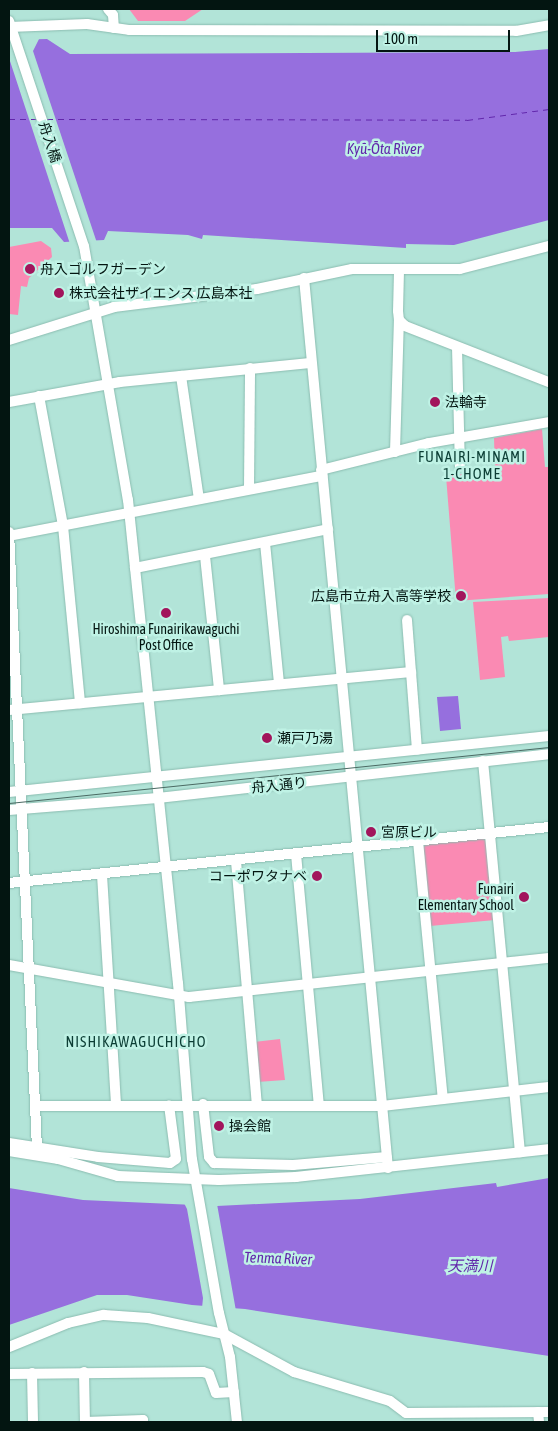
<!DOCTYPE html>
<meta charset="utf-8">
<style>
body{margin:0}
#map{position:relative;width:558px;height:1431px;overflow:hidden;background:#b2e4d8;font-family:"Asap Condensed","Noto Sans JP",sans-serif}
div>[style]{position:absolute}
.green>*{inset:0;background:#fa8ab3}
.water>*{inset:0;background:#966fde}
.pier>*{inset:0;background:#b2e4d8}
.ferry>*{height:1px;margin-top:-0.5px;transform-origin:0;background:repeating-linear-gradient(90deg,#6126ab 0 6px,transparent 0 11px)}
.roads{filter:drop-shadow(0 0 1px #8bbcb0) drop-shadow(0 0 1px #8bbcb0)}
.minor>*{height:10px;margin:-5px;padding:0 5px;transform-origin:5px;border-radius:5px;background:#fff}
.tram>*{height:1px;margin:-0.5px;padding:0 0.5px;transform-origin:0.5px;border-radius:0.5px;background:#4b6a63}
.dots>*{width:14px;height:14px;translate:-50% -50%;box-sizing:border-box;border:2px solid #bff2e5;border-radius:50%}
span{translate:-50% -50%;white-space:nowrap;text-align:center;line-height:1.15;-webkit-text-stroke:5px #bff2e5;paint-order:stroke}
.street-label{font-size:14px;color:#031511}
.poi-label{font-size:14px;color:#031511}
.left{translate:0 -50%;text-align:left}
.right{translate:-100% -50%;text-align:right}
.water-label{font-size:15px;color:#6126ab;font-style:italic}
.neighbourhood-label{font-size:15px;color:#0c3e35;letter-spacing:1px}
.frame{position:absolute;inset:0;border:10px solid #031511;pointer-events:none}
.scale{position:absolute;left:376px;top:30px;width:134px;height:22px;box-sizing:border-box;border:2px solid #031511;border-top:0;padding-left:6px;font-size:15px;line-height:18px;white-space:nowrap;color:#031511;-webkit-text-stroke:4px #bff2e5;paint-order:stroke}
</style>
<div id="map">
<div class="green">
<i style="clip-path:polygon(129px 9px,203px 9px,185px 21px,138px 21px)"></i>
<i style="clip-path:polygon(41px 241px,51px 248px,52px 257px,29px 278px,27px 287px,21px 286px,18px 315px,9px 314px,9px 247px)"></i>
<i style="clip-path:polygon(542px 429px,545px 467px,549px 467px,549px 594px,456px 601px,446px 476px,495px 471px,494px 438px)"></i>
<i style="clip-path:polygon(549px 598px,549px 637px,509px 641px,508px 636px,501px 637px,505px 677px,480px 680px,473px 602px)"></i>
<i style="clip-path:polygon(483px 838px,487px 841px,495px 920px,430px 926px,422px 848px,426px 844px)"></i>
<i style="clip-path:polygon(280px 1039px,285px 1080px,257px 1082px,253px 1042px)"></i>
</div>
<div class="water">
<i style="clip-path:polygon(47px 39px,70px 54px,515px 52px,549px 49px,549px 220px,454px 245px,406px 244px,406px 248px,203px 235px,202px 239px,188px 235px,108px 231px,104px 240px,64px 242px,52px 228px,9px 228px,9px 40px)"></i>
<i style="clip-path:polygon(458px 696px,461px 729px,440px 731px,437px 697px)"></i>
<i style="clip-path:polygon(549px 1178px,549px 1356px,245px 1309px,192px 1305px,127px 1295px,97px 1295px,9px 1325px,9px 1188px,83px 1200px,217px 1206px,360px 1199px,496px 1183px,497px 1187px)"></i>
</div>
<div class="pier">
<i style="clip-path:polygon(40px 37px,33px 51px,97px 243px,70px 244px,9px 58px,9px 38px)"></i>
<i style="clip-path:polygon(183px 1201px,217px 1204px,236px 1311px,202px 1308px,203px 1298px,187px 1209px)"></i>
</div>
<div class="ferry">
<i style="left:9px;top:119px;width:29px"></i>
<i style="left:47px;top:119px;width:420px;rotate:0.1deg"></i>
<i style="left:467px;top:120px;width:83px;rotate:-7.6deg"></i>
</div>
<div class="roads">
<div class="minor">
<i style="left:108px;top:9px;width:8px;rotate:50deg"></i>
<i style="left:113px;top:15px;width:13px;rotate:86deg"></i>
<i style="left:9px;top:21px;width:237px;rotate:71.6deg"></i>
<i style="left:84px;top:246px;width:258px;rotate:80.2deg"></i>
<i style="left:128px;top:500px;width:486px;rotate:84.1deg"></i>
<i style="left:178px;top:983px;width:177px;rotate:85.5deg"></i>
<i style="left:192px;top:1159px;width:156px;rotate:80.1deg"></i>
<i style="left:219px;top:1313px;width:45px;rotate:76deg"></i>
<i style="left:230px;top:1357px;width:65px;rotate:83.9deg"></i>
<i style="left:9px;top:27px;width:78px;rotate:-2.2deg"></i>
<i style="left:87px;top:24px;width:42px;rotate:8.1deg"></i>
<i style="left:129px;top:30px;width:387px;rotate:0.1deg"></i>
<i style="left:516px;top:31px;width:34px;rotate:-10deg"></i>
<i style="left:399px;top:271px;width:40px;rotate:91.4deg"></i>
<i style="left:398px;top:311px;width:9px;rotate:84deg"></i>
<i style="left:399px;top:320px;width:8px;rotate:45deg"></i>
<i style="left:405px;top:326px;width:155px;rotate:21.3deg"></i>
<i style="left:304px;top:278px;width:894px;rotate:84.61deg"></i>
<i style="left:9px;top:340px;width:110px;rotate:-17.4deg"></i>
<i style="left:114px;top:307px;width:144px;rotate:-7.2deg"></i>
<i style="left:257px;top:289px;width:97px;rotate:-11.9deg"></i>
<i style="left:352px;top:269px;width:108px"></i>
<i style="left:460px;top:269px;width:92px;rotate:-14.5deg"></i>
<i style="left:457px;top:347px;width:119px;rotate:88.6deg"></i>
<i style="left:181px;top:376px;width:124px;rotate:81.7deg"></i>
<i style="left:39px;top:396px;width:132px;rotate:79.5deg"></i>
<i style="left:63px;top:526px;width:178px;rotate:84.5deg"></i>
<i style="left:9px;top:402px;width:113px;rotate:-10.2deg"></i>
<i style="left:120px;top:382px;width:191px;rotate:-5.7deg"></i>
<i style="left:395px;top:452px;width:132px;rotate:-88.3deg"></i>
<i style="left:321px;top:470px;width:111px;rotate:-14deg"></i>
<i style="left:429px;top:443px;width:122px;rotate:-9.9deg"></i>
<i style="left:249px;top:489px;width:121px;rotate:-89.5deg"></i>
<i style="left:9px;top:532px;width:617px;rotate:87.4deg"></i>
<i style="left:9px;top:536px;width:319px;rotate:-10.9deg"></i>
<i style="left:265px;top:543px;width:142px;rotate:84.3deg"></i>
<i style="left:205px;top:556px;width:135px;rotate:84deg"></i>
<i style="left:135px;top:568px;width:197px;rotate:-11.4deg"></i>
<i style="left:407px;top:620px;width:130px;rotate:85.6deg"></i>
<i style="left:9px;top:710px;width:404px;rotate:-5.4deg"></i>
<i style="left:483px;top:761px;width:393px;rotate:84.6deg"></i>
<i style="left:9px;top:792px;width:543px;rotate:-5.92deg"></i>
<i style="left:9px;top:810px;width:149px;rotate:-4.6deg"></i>
<i style="left:158px;top:798px;width:393px;rotate:-6.4deg"></i>
<i style="left:418px;top:841px;width:259px;rotate:84.5deg"></i>
<i style="left:296px;top:854px;width:253px;rotate:84.8deg"></i>
<i style="left:236px;top:861px;width:245px;rotate:85.1deg"></i>
<i style="left:102px;top:875px;width:230px;rotate:86.5deg"></i>
<i style="left:9px;top:883px;width:543px;rotate:-5.92deg"></i>
<i style="left:9px;top:965px;width:183px;rotate:10.1deg"></i>
<i style="left:189px;top:997px;width:362px;rotate:-6.2deg"></i>
<i style="left:203px;top:1104px;width:53px;rotate:83.5deg"></i>
<i style="left:209px;top:1157px;width:8px;rotate:50deg"></i>
<i style="left:214px;top:1163px;width:79px;rotate:1.5deg"></i>
<i style="left:293px;top:1165px;width:94px;rotate:-4.9deg"></i>
<i style="left:36px;top:1106px;width:346px"></i>
<i style="left:382px;top:1106px;width:168px;rotate:-6.5deg"></i>
<i style="left:9px;top:1143px;width:90px;rotate:8.9deg"></i>
<i style="left:98px;top:1157px;width:72px;rotate:4.8deg"></i>
<i style="left:170px;top:1163px;width:7px;rotate:-34deg"></i>
<i style="left:176px;top:1159px;width:54px;rotate:-97.4deg"></i>
<i style="left:9px;top:1151px;width:50px;rotate:9.3deg"></i>
<i style="left:58px;top:1159px;width:62px;rotate:15.8deg"></i>
<i style="left:118px;top:1176px;width:101px;rotate:2.3deg"></i>
<i style="left:219px;top:1180px;width:77px;rotate:-2.2deg"></i>
<i style="left:296px;top:1177px;width:255px;rotate:-6.3deg"></i>
<i style="left:9px;top:1347px;width:64px;rotate:-22.1deg"></i>
<i style="left:68px;top:1323px;width:37px;rotate:-13deg"></i>
<i style="left:104px;top:1315px;width:44px;rotate:3.9deg"></i>
<i style="left:148px;top:1318px;width:78px;rotate:11.9deg"></i>
<i style="left:224px;top:1334px;width:80px;rotate:28.5deg"></i>
<i style="left:294px;top:1372px;width:100px;rotate:16.8deg"></i>
<i style="left:390px;top:1401px;width:20px;rotate:37deg"></i>
<i style="left:406px;top:1413px;width:143px;rotate:-0.4deg"></i>
<i style="left:84px;top:1372px;width:50px;rotate:88.9deg"></i>
<i style="left:32px;top:1373px;width:49px;rotate:88.8deg"></i>
<i style="left:9px;top:1374px;width:194px;rotate:-0.6deg"></i>
<i style="left:203px;top:1372px;width:6px;rotate:18deg"></i>
<i style="left:209px;top:1374px;width:20px;rotate:70deg"></i>
<i style="left:216px;top:1393px;width:18px;rotate:-3deg"></i>
<i style="left:538px;top:1412px;width:10px;rotate:84deg"></i>
<i style="left:85px;top:1422px;width:58px;rotate:-2deg"></i>
<i style="left:143px;top:1420px;width:2px;rotate:90deg"></i>
</div>
</div>
<div class="tram">
<i style="left:9px;top:803px;width:543px;rotate:-5.92deg"></i>
</div>
<div class="dots">
<i style="left:30px;top:269px;background:#a2155c"></i>
<i style="left:59px;top:293px;background:#a2155c"></i>
<i style="left:435px;top:402px;background:#a2155c"></i>
<i style="left:461px;top:596px;background:#a2155c"></i>
<i style="left:166px;top:613px;background:#a2155c"></i>
<i style="left:267px;top:738px;background:#a2155c"></i>
<i style="left:371px;top:832px;background:#a2155c"></i>
<i style="left:317px;top:876px;background:#a2155c"></i>
<i style="left:524px;top:897px;background:#a2155c"></i>
<i style="left:219px;top:1126px;background:#a2155c"></i>
</div>
<div class="street-label">
<span style="left:50px;top:142px;rotate:72deg">舟入橋</span>
<span style="left:279px;top:785px;rotate:-6deg">舟入通り</span>
</div>
<div class="poi-label">
<span class="left" style="left:40px;top:269px">舟入ゴルフガーデン</span>
<span class="left" style="left:69px;top:293px">株式会社ザイエンス 広島本社</span>
<span class="left" style="left:445px;top:402px">法輪寺</span>
<span class="right" style="left:451px;top:596px">広島市立舟入高等学校</span>
<span style="left:166px;top:637px">Hiroshima Funairikawaguchi<br>Post Office</span>
<span class="left" style="left:277px;top:738px">瀬戸乃湯</span>
<span class="left" style="left:381px;top:832px">宮原ビル</span>
<span class="right" style="left:307px;top:876px">コーポワタナベ</span>
<span class="right" style="left:514px;top:897px">Funairi<br>Elementary School</span>
<span class="left" style="left:229px;top:1126px">操会館</span>
</div>
<div class="water-label">
<span style="left:384px;top:149px">Kyū-Ōta River</span>
<span style="left:278px;top:1258px;rotate:2deg">Tenma River</span>
<span style="left:470px;top:1266px">天満川</span>
</div>
<div class="neighbourhood-label">
<span style="left:472px;top:465px">FUNAIRI-MINAMI<br>1-CHOME</span>
<span style="left:136px;top:1042px">NISHIKAWAGUCHICHO</span>
</div>
<div class="frame"></div>
<div class="scale">100 m</div>
</div>
